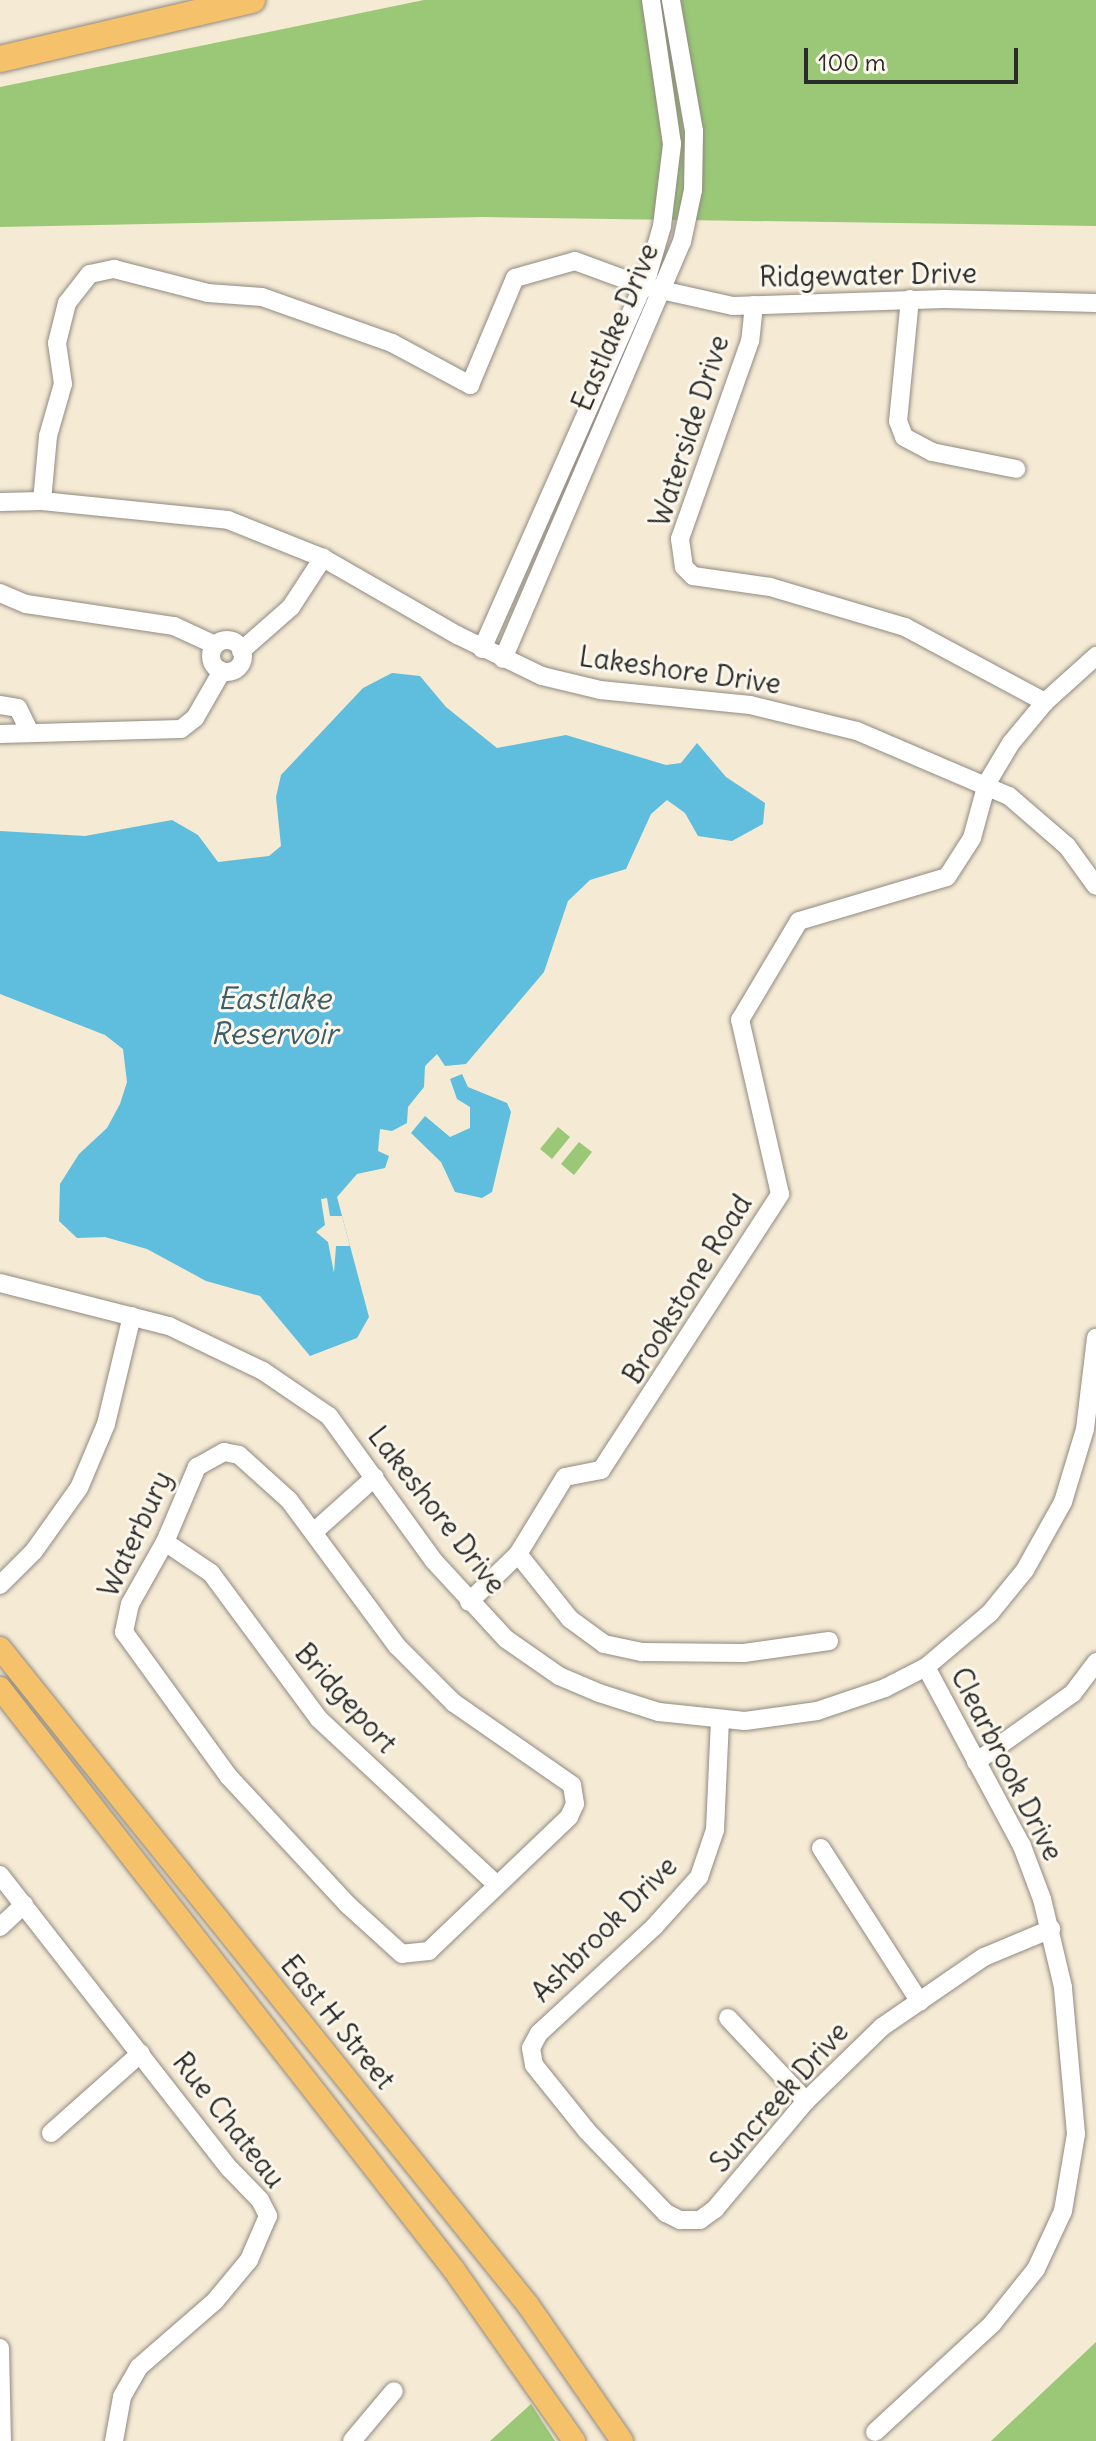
<!DOCTYPE html>
<style>
body{margin:0}
#map{position:relative;width:1096px;height:2441px;overflow:hidden;background:#f5ead4;font-family:Delius,sans-serif}
div>[style]{position:absolute}
.green>*{inset:0;background:#9ac876}
.water>*{inset:0;background:#5fbddd}
.pier>*{inset:0;background:#f5ead4}
.roads{filter:drop-shadow(0 0 2px #908a80) drop-shadow(0 0 2px #908a80)}
.minor>*{height:18px;margin:-9px;padding:0 9px;transform-origin:9px;border-radius:9px;background:#fff}
.minor>.ring{margin:-9px;padding:0;box-sizing:content-box;background:none;border:18px solid #fff;border-radius:50%}
.major>*{height:22px;margin:-11px;padding:0 11px;transform-origin:11px;border-radius:11px;background:#f5c16b}
.highway>*{height:26px;margin:-13px;padding:0 13px;transform-origin:13px;border-radius:13px;background:#f5c16b}
span{translate:-50% -50%;white-space:nowrap;text-align:center;line-height:1.15;-webkit-text-stroke:6px #fbf7ec;paint-order:stroke}
.street-label{font-size:28px;color:#2b2b2b}
.water-label{font-size:30px;color:#3d5e69;font-style:italic}
.scale{position:absolute;left:804px;top:48px;width:214px;height:36px;box-sizing:border-box;border:4px solid #2b2b2b;border-top:0;padding-left:10px;font-size:24px;line-height:28px;white-space:nowrap;color:#2b2b2b;-webkit-text-stroke:6px #fbf7ec;paint-order:stroke}
</style>
<div id="map">
<div class="green">
<i style="clip-path:polygon(424px 0,1096px 0,1096px 226px,482px 217px,0 227px,0 87px)"></i>
<i style="clip-path:polygon(558px 1127px,570px 1137px,552px 1159px,540px 1149px)"></i>
<i style="clip-path:polygon(579px 1142px,592px 1152px,574px 1175px,561px 1164px)"></i>
<i style="clip-path:polygon(1096px 2342px,1096px 2441px,991px 2441px)"></i>
<i style="clip-path:polygon(531px 2404px,555px 2441px,490px 2441px)"></i>
</div>
<div class="water">
<i style="clip-path:polygon(392px 673px,420px 676px,446px 707px,497px 748px,566px 735px,666px 765px,681px 763px,697px 743px,726px 777px,765px 803px,763px 824px,732px 841px,698px 836px,685px 813px,667px 800px,651px 814px,626px 869px,590px 880px,568px 901px,544px 972px,466px 1064px,445px 1066px,437px 1054px,425px 1066px,424px 1087px,408px 1107px,407px 1123px,392px 1131px,380px 1129px,378px 1151px,389px 1156px,385px 1168px,357px 1174px,337px 1197px,369px 1317px,357px 1338px,310px 1356px,260px 1296px,206px 1281px,147px 1249px,105px 1237px,77px 1238px,59px 1221px,60px 1184px,79px 1154px,107px 1128px,120px 1104px,127px 1082px,123px 1049px,105px 1035px,0 994px,0 831px,85px 836px,172px 820px,198px 835px,218px 862px,269px 856px,281px 846px,276px 797px,281px 775px,363px 688px)"></i>
<i style="clip-path:polygon(462px 1074px,468px 1087px,507px 1103px,511px 1112px,492px 1192px,482px 1198px,455px 1192px,441px 1162px,411px 1133px,425px 1116px,450px 1137px,470px 1128px,470px 1107px,457px 1099px,450px 1079px)"></i>
</div>
<div class="pier">
<i style="clip-path:polygon(327px 1198px,330px 1216px,342px 1216px,350px 1246px,336px 1246px,334px 1273px,328px 1242px,316px 1232px,325px 1225px,321px 1199px)"></i>
</div>
<div class="roads">
<div class="minor">
<i style="left:910px;top:299px;width:123px;rotate:95.6deg"></i>
<i style="left:898px;top:421px;width:17px;rotate:69deg"></i>
<i style="left:904px;top:437px;width:32px;rotate:28deg"></i>
<i style="left:932px;top:452px;width:86px;rotate:11.4deg"></i>
<i style="left:754px;top:305px;width:36px;rotate:96deg"></i>
<i style="left:750px;top:341px;width:210px;rotate:109.5deg"></i>
<i style="left:680px;top:539px;width:28px;rotate:82deg"></i>
<i style="left:684px;top:567px;width:13px;rotate:45deg"></i>
<i style="left:693px;top:576px;width:78px;rotate:8.1deg"></i>
<i style="left:770px;top:587px;width:141px;rotate:16.5deg"></i>
<i style="left:905px;top:627px;width:159px;rotate:28.2deg"></i>
<i style="left:42px;top:501px;width:65px;rotate:-84.7deg"></i>
<i style="left:48px;top:436px;width:54px;rotate:-73.9deg"></i>
<i style="left:63px;top:384px;width:41px;rotate:-98.3deg"></i>
<i style="left:57px;top:343px;width:41px;rotate:-76deg"></i>
<i style="left:67px;top:303px;width:37px;rotate:-52deg"></i>
<i style="left:90px;top:274px;width:25px;rotate:-12deg"></i>
<i style="left:114px;top:269px;width:97px;rotate:14.3deg"></i>
<i style="left:208px;top:293px;width:54px;rotate:4.2deg"></i>
<i style="left:262px;top:297px;width:138px;rotate:19.5deg"></i>
<i style="left:392px;top:343px;width:89px;rotate:28.3deg"></i>
<i style="left:470px;top:385px;width:116px;rotate:-67.2deg"></i>
<i style="left:515px;top:278px;width:62px;rotate:-15.8deg"></i>
<i style="left:575px;top:261px;width:72px;rotate:20.2deg"></i>
<i style="left:643px;top:286px;width:92px;rotate:12.5deg"></i>
<i style="left:733px;top:306px;width:211px;rotate:-1.9deg"></i>
<i style="left:944px;top:299px;width:152px;rotate:1.5deg"></i>
<i style="left:0;top:502px;width:42px;rotate:-1.4deg"></i>
<i style="left:42px;top:501px;width:187px;rotate:5.8deg"></i>
<i style="left:228px;top:520px;width:102px;rotate:21.8deg"></i>
<i style="left:323px;top:558px;width:155px;rotate:29.9deg"></i>
<i style="left:457px;top:635px;width:94px;rotate:25.8deg"></i>
<i style="left:542px;top:676px;width:60px;rotate:13.6deg"></i>
<i style="left:600px;top:690px;width:151px;rotate:5.7deg"></i>
<i style="left:750px;top:705px;width:110px;rotate:13.7deg"></i>
<i style="left:857px;top:731px;width:165px;rotate:23.2deg"></i>
<i style="left:1009px;top:796px;width:77px;rotate:40.8deg"></i>
<i style="left:1067px;top:846px;width:49px;rotate:54.1deg"></i>
<i style="left:0;top:593px;width:28px;rotate:23deg"></i>
<i style="left:26px;top:604px;width:150px;rotate:8.5deg"></i>
<i style="left:174px;top:626px;width:45px;rotate:24.9deg"></i>
<i class="ring" style="left:211px;top:640px;width:14px;height:14px"></i>
<i style="left:482px;top:649px;width:410px;rotate:-66.1deg"></i>
<i style="left:648px;top:274px;width:50px;rotate:-73.7deg"></i>
<i style="left:662px;top:226px;width:83px;rotate:-83deg"></i>
<i style="left:672px;top:144px;width:146px;rotate:-98.3deg"></i>
<i style="left:241px;top:651px;width:67px;rotate:-41.3deg"></i>
<i style="left:291px;top:607px;width:59px;rotate:-56.9deg"></i>
<i style="left:503px;top:659px;width:454px;rotate:-66.8deg"></i>
<i style="left:682px;top:242px;width:53px;rotate:-78.1deg"></i>
<i style="left:693px;top:190px;width:59px;rotate:-89deg"></i>
<i style="left:694px;top:131px;width:133px;rotate:-100deg"></i>
<i style="left:0;top:705px;width:18px;rotate:9deg"></i>
<i style="left:18px;top:708px;width:25px;rotate:64deg"></i>
<i style="left:0;top:734px;width:181px;rotate:-1.6deg"></i>
<i style="left:181px;top:729px;width:18px;rotate:-38deg"></i>
<i style="left:195px;top:718px;width:54px;rotate:-60.1deg"></i>
<i style="left:0;top:1283px;width:174px;rotate:14.3deg"></i>
<i style="left:169px;top:1326px;width:104px;rotate:25.6deg"></i>
<i style="left:263px;top:1371px;width:80px;rotate:34.3deg"></i>
<i style="left:329px;top:1416px;width:179px;rotate:54.1deg"></i>
<i style="left:434px;top:1561px;width:106px;rotate:47.3deg"></i>
<i style="left:506px;top:1639px;width:65px;rotate:34.9deg"></i>
<i style="left:559px;top:1676px;width:43px;rotate:23deg"></i>
<i style="left:599px;top:1693px;width:63px;rotate:17.6deg"></i>
<i style="left:659px;top:1712px;width:86px;rotate:6deg"></i>
<i style="left:745px;top:1721px;width:73px;rotate:-7.9deg"></i>
<i style="left:817px;top:1711px;width:72px;rotate:-18.7deg"></i>
<i style="left:885px;top:1688px;width:46px;rotate:-27.1deg"></i>
<i style="left:926px;top:1667px;width:84px;rotate:-40.2deg"></i>
<i style="left:990px;top:1613px;width:55px;rotate:-50.9deg"></i>
<i style="left:1025px;top:1570px;width:78px;rotate:-60.8deg"></i>
<i style="left:1063px;top:1502px;width:76px;rotate:-73.2deg"></i>
<i style="left:1085px;top:1429px;width:92px;rotate:-83.1deg"></i>
<i style="left:224px;top:1452px;width:15px;rotate:11deg"></i>
<i style="left:239px;top:1455px;width:67px;rotate:42deg"></i>
<i style="left:289px;top:1500px;width:182px;rotate:53.5deg"></i>
<i style="left:397px;top:1646px;width:81px;rotate:45deg"></i>
<i style="left:454px;top:1703px;width:144px;rotate:34.8deg"></i>
<i style="left:572px;top:1785px;width:19px;rotate:81deg"></i>
<i style="left:575px;top:1804px;width:14px;rotate:115deg"></i>
<i style="left:569px;top:1817px;width:194px;rotate:136.3deg"></i>
<i style="left:429px;top:1951px;width:27px;rotate:174deg"></i>
<i style="left:402px;top:1954px;width:73px;rotate:-137.8deg"></i>
<i style="left:348px;top:1905px;width:175px;rotate:-132.9deg"></i>
<i style="left:229px;top:1777px;width:179px;rotate:-125.9deg"></i>
<i style="left:124px;top:1632px;width:29px;rotate:-78deg"></i>
<i style="left:130px;top:1604px;width:71px;rotate:-60.6deg"></i>
<i style="left:165px;top:1542px;width:82px;rotate:-66.9deg"></i>
<i style="left:197px;top:1467px;width:31px;rotate:-29deg"></i>
<i style="left:316px;top:1530px;width:79px;rotate:-41.9deg"></i>
<i style="left:165px;top:1542px;width:55px;rotate:34deg"></i>
<i style="left:211px;top:1573px;width:182px;rotate:53.5deg"></i>
<i style="left:319px;top:1719px;width:241px;rotate:43deg"></i>
<i style="left:518px;top:1554px;width:83px;rotate:51.3deg"></i>
<i style="left:570px;top:1619px;width:42px;rotate:36.3deg"></i>
<i style="left:604px;top:1644px;width:39px;rotate:12deg"></i>
<i style="left:642px;top:1652px;width:102px;rotate:0.6deg"></i>
<i style="left:744px;top:1653px;width:86px;rotate:-8deg"></i>
<i style="left:0;top:1585px;width:48px;rotate:-45deg"></i>
<i style="left:34px;top:1551px;width:77px;rotate:-54.5deg"></i>
<i style="left:79px;top:1488px;width:69px;rotate:-67.1deg"></i>
<i style="left:106px;top:1424px;width:111px;rotate:-76.5deg"></i>
<i style="left:469px;top:1602px;width:69px;rotate:-44.4deg"></i>
<i style="left:518px;top:1554px;width:90px;rotate:-58.6deg"></i>
<i style="left:565px;top:1477px;width:37px;rotate:-11deg"></i>
<i style="left:601px;top:1470px;width:329px;rotate:-57deg"></i>
<i style="left:780px;top:1194px;width:179px;rotate:-102.9deg"></i>
<i style="left:740px;top:1020px;width:115px;rotate:-59.2deg"></i>
<i style="left:799px;top:921px;width:154px;rotate:-16.6deg"></i>
<i style="left:947px;top:877px;width:46px;rotate:-57.3deg"></i>
<i style="left:972px;top:838px;width:57px;rotate:-74.7deg"></i>
<i style="left:987px;top:783px;width:47px;rotate:-59deg"></i>
<i style="left:1011px;top:743px;width:53px;rotate:-50.3deg"></i>
<i style="left:1045px;top:702px;width:69px;rotate:-42deg"></i>
<i style="left:720px;top:1720px;width:110px;rotate:92.6deg"></i>
<i style="left:715px;top:1830px;width:50px;rotate:108.8deg"></i>
<i style="left:699px;top:1877px;width:67px;rotate:132deg"></i>
<i style="left:654px;top:1927px;width:156px;rotate:137.3deg"></i>
<i style="left:539px;top:2033px;width:17px;rotate:118deg"></i>
<i style="left:531px;top:2048px;width:17px;rotate:80deg"></i>
<i style="left:534px;top:2065px;width:85px;rotate:51.2deg"></i>
<i style="left:587px;top:2131px;width:114px;rotate:46.1deg"></i>
<i style="left:666px;top:2213px;width:16px;rotate:27deg"></i>
<i style="left:680px;top:2220px;width:20px"></i>
<i style="left:700px;top:2220px;width:19px;rotate:-36deg"></i>
<i style="left:715px;top:2209px;width:141px;rotate:-49.9deg"></i>
<i style="left:806px;top:2101px;width:106px;rotate:-44.2deg"></i>
<i style="left:882px;top:2027px;width:124px;rotate:-34.5deg"></i>
<i style="left:984px;top:1957px;width:73px;rotate:-22.7deg"></i>
<i style="left:976px;top:1762px;width:119px;rotate:-35.4deg"></i>
<i style="left:1073px;top:1693px;width:39px;rotate:-53deg"></i>
<i style="left:821px;top:1848px;width:183px;rotate:57.3deg"></i>
<i style="left:0;top:1875px;width:373px;rotate:52deg"></i>
<i style="left:230px;top:2169px;width:43px;rotate:45.9deg"></i>
<i style="left:260px;top:2200px;width:18px;rotate:63deg"></i>
<i style="left:268px;top:2216px;width:48px;rotate:113.4deg"></i>
<i style="left:249px;top:2260px;width:53px;rotate:129.7deg"></i>
<i style="left:215px;top:2301px;width:101px;rotate:139deg"></i>
<i style="left:139px;top:2367px;width:34px;rotate:120deg"></i>
<i style="left:122px;top:2397px;width:45px;rotate:100.3deg"></i>
<i style="left:0;top:1927px;width:33px;rotate:-43deg"></i>
<i style="left:728px;top:2018px;width:114px;rotate:46.8deg"></i>
<i style="left:51px;top:2133px;width:120px;rotate:-41.6deg"></i>
<i style="left:0;top:2348px;width:93px;rotate:88.8deg"></i>
<i style="left:875px;top:2432px;width:159px;rotate:-42.7deg"></i>
<i style="left:992px;top:2324px;width:70px;rotate:-51.3deg"></i>
<i style="left:1036px;top:2269px;width:64px;rotate:-65deg"></i>
<i style="left:1063px;top:2211px;width:78px;rotate:-80.4deg"></i>
<i style="left:1076px;top:2134px;width:148px;rotate:-95.1deg"></i>
<i style="left:1063px;top:1987px;width:90px;rotate:-103.4deg"></i>
<i style="left:1042px;top:1899px;width:57px;rotate:-110.7deg"></i>
<i style="left:1022px;top:1846px;width:203px;rotate:-118.2deg"></i>
<i style="left:352px;top:2441px;width:65px;rotate:-50deg"></i>
</div>
<div class="major">
<i style="left:0;top:1648px;width:843px;rotate:51.21deg"></i>
<i style="left:528px;top:2305px;width:165px;rotate:55.3deg"></i>
<i style="left:0;top:1688px;width:738px;rotate:52.04deg"></i>
<i style="left:454px;top:2270px;width:209px;rotate:54.9deg"></i>
</div>
<div class="highway">
<i style="left:0;top:59px;width:259px;rotate:-13.2deg"></i>
</div>
</div>
<div class="street-label">
<span style="left:868px;top:275px;rotate:-1deg">Ridgewater Drive</span>
<span style="left:615px;top:327px;rotate:-67deg">Eastlake Drive</span>
<span style="left:689px;top:431px;rotate:-72deg">Waterside Drive</span>
<span style="left:680px;top:670px;rotate:8deg">Lakeshore Drive</span>
<span style="left:687px;top:1289px;rotate:-58deg">Brookstone Road</span>
<span style="left:437px;top:1510px;rotate:52deg">Lakeshore Drive</span>
<span style="left:135px;top:1534px;rotate:-65deg">Waterbury</span>
<span style="left:346px;top:1698px;rotate:48deg">Bridgeport</span>
<span style="left:1007px;top:1764px;rotate:63deg">Clearbrook Drive</span>
<span style="left:604px;top:1929px;rotate:-45deg">Ashbrook Drive</span>
<span style="left:338px;top:2022px;rotate:51deg">East H Street</span>
<span style="left:779px;top:2097px;rotate:-48deg">Suncreek Drive</span>
<span style="left:229px;top:2120px;rotate:52deg">Rue Chateau</span>
</div>
<div class="water-label">
<span style="left:274px;top:1015px">Eastlake<br>Reservoir</span>
</div>
<div class="scale">100 m</div>
</div>
